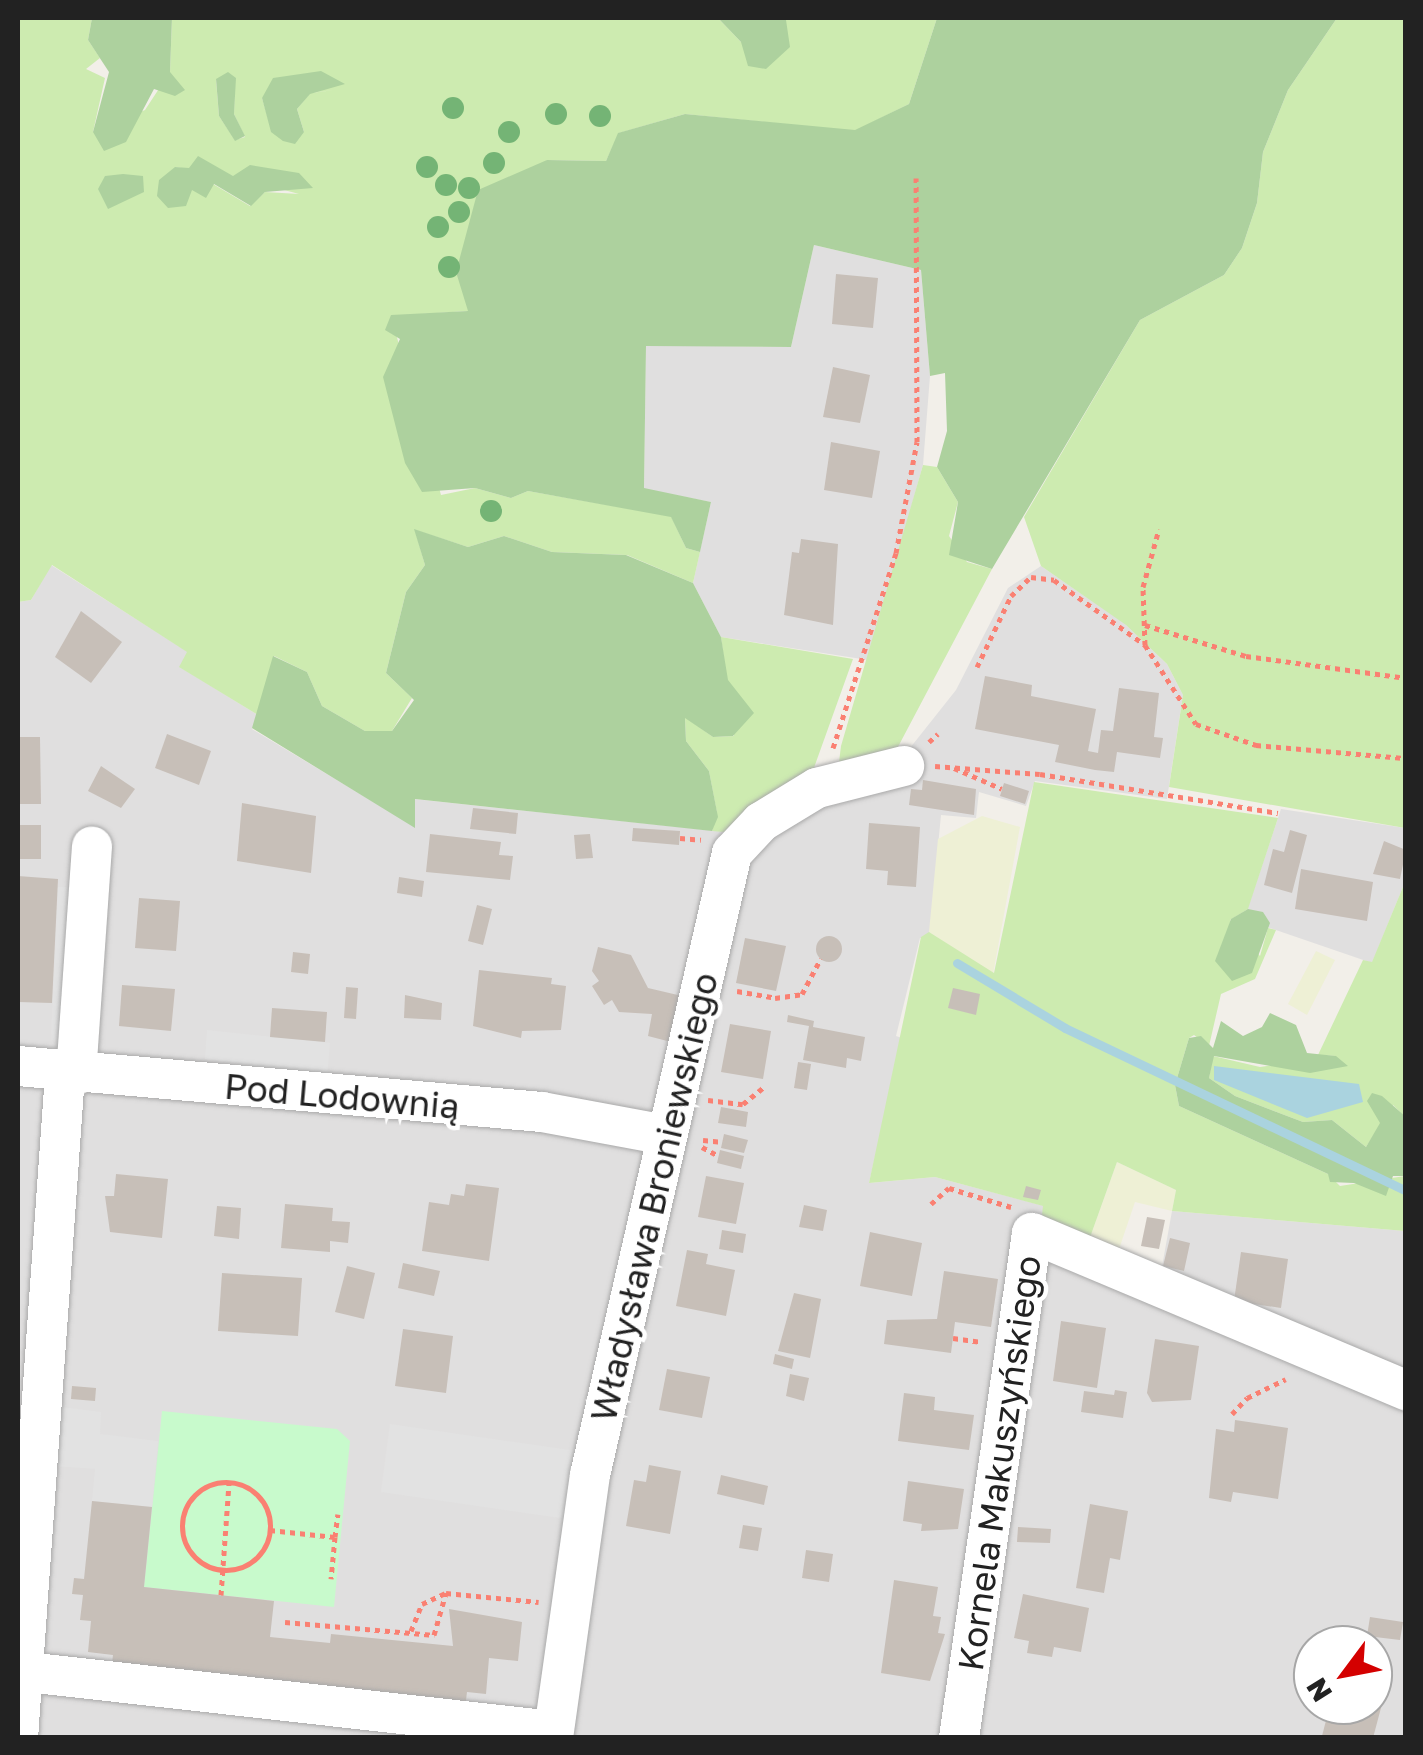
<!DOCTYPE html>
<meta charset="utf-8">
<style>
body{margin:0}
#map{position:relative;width:1423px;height:1755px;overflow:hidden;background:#f2efe9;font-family:"Golos Text",sans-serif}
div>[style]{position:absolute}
.residential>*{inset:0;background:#e0dfdf}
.farmland>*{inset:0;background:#eef0d5}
.grass>*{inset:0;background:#cdebb0}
.forest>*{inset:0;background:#add19e}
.park>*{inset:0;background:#c8facc}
.parking>*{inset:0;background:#e2e2e2}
.water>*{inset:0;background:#aad3df}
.stream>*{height:9px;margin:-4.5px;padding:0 4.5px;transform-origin:4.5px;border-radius:4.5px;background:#aad3df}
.building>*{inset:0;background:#c7bfb8}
.round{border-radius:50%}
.path>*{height:5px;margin-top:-2.5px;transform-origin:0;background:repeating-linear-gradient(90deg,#fa8072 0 5px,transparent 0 10px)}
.path>.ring{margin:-2.5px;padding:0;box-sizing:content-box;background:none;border:5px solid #fa8072;border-radius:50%}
.roads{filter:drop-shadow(0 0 2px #a9a9a9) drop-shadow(0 0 2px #a9a9a9)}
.minor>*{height:40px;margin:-20px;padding:0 20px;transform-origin:20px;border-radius:20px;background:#fff}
.trees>*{width:22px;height:22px;margin:-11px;border-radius:50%;background:#74b475}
span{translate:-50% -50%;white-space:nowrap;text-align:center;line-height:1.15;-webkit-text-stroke:9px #fff;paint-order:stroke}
.street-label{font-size:35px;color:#222}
.frame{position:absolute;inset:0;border:20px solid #222;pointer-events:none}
.north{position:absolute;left:1293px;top:1625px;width:100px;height:100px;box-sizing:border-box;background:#fff;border:2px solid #a7a7a7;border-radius:50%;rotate:238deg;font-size:28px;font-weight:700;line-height:40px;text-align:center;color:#222}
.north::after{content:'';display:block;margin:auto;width:35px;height:45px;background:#d40000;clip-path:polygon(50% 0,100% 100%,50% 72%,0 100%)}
</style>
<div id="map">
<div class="residential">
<i style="clip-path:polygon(814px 245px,921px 270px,930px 376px,923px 465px,868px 660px,721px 637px,693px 583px,711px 502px,644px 489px,646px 345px,791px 347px)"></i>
<i style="clip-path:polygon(evenodd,51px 565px,188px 652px,180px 667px,258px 715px,252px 729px,415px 827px,414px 799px,745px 834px,910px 748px,956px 690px,1008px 588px,1041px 566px,1124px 623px,1167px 664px,1183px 695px,1167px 799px,1035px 781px,1026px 806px,979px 792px,976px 818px,941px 815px,929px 939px,920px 938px,896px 1036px,902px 1038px,869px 1183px,935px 1177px,1044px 1206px,1161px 1272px,1172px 1211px,1405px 1231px,1405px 1737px,18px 1738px,18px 602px,31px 600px,51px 565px,1313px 1645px,1373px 1645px,1373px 1705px,1313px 1705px,1313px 1645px)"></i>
<i style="clip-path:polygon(1281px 809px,1405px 828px,1405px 882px,1372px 963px,1244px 919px)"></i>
</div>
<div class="farmland">
<i style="clip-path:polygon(982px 816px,1020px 827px,993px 974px,929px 932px,938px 839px)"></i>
<i style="clip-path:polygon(1316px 951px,1335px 960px,1307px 1015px,1288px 1004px)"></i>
<i style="clip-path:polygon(1117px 1162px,1176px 1190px,1172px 1211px,1135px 1202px,1117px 1255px,1088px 1243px)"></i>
</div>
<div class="grass">
<i style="clip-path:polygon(evenodd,18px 18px,92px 18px,88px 40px,100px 58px,86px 69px,105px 78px,93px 132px,145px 110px,170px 72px,172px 18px,718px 18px,741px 42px,786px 21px,775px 18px,937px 18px,909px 104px,855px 131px,685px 114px,619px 133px,606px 161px,547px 160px,468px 311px,391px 316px,441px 495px,475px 488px,511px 498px,528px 491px,671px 516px,686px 548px,700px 552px,693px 583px,627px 555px,552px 552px,504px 536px,468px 547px,415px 530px,425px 565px,406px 592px,386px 673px,412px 698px,392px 731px,365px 731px,322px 706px,307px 672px,274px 656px,258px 715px,179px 667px,187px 652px,52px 565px,31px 600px,18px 602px,18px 18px,235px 78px,234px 114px,245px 137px,235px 140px,219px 116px,216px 80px,235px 78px,18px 18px,335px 90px,310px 93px,297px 109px,304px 132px,272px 132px,262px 98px,335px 90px,18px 18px,175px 167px,233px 176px,299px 194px,265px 192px,250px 206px,213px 184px,192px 190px,175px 167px)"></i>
<i style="clip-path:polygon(1337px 18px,1405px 18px,1405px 828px,1169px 787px,1183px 695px,1167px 664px,1126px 625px,1041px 566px,1024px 517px,1140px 320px,1224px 275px,1242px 248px,1257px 203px,1263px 152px,1288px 90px)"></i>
<i style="clip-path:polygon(923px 465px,937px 467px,958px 502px,949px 536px,967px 562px,992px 569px,890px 762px,851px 775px,839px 762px,841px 746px)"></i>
<i style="clip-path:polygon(721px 637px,853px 659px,806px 790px,745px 834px,712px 831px,717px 813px,709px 771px,686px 741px,685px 717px,713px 737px,734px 736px)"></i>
<i style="clip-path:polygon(1034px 782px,1278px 818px,1248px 909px,1230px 920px,1260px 956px,1268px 928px,1276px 930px,1255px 979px,1221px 994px,1209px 1046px,1194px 1035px,1189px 1038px,1175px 1085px,1179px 1106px,1328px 1174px,1340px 1186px,1405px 1176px,1405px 1231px,1172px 1211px,1176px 1190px,1117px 1162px,1088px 1243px,1041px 1223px,1043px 1206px,935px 1177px,869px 1183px,921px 937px,929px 932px,994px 973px)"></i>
<i style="clip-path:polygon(1405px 882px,1405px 1117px,1393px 1105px,1366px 1147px,1332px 1120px,1303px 1122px,1235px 1096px,1209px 1078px,1213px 1056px,1260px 1067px,1336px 1056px,1318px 1055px,1363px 960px,1372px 962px)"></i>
</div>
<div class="forest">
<i style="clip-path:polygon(92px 18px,172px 18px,170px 72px,185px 90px,175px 96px,154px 89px,126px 142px,104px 151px,93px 132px,109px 72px,88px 40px)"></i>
<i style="clip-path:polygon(718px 18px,786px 20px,790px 47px,766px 69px,748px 66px,741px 42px)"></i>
<i style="clip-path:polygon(937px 18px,1337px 18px,1288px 90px,1263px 152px,1257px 203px,1242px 248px,1224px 275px,1140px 320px,992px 569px,949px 555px,958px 502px,937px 467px,947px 431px,945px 373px,930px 376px,921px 270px,814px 245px,791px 347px,646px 346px,644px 488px,711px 502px,700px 552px,686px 548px,671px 517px,528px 491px,511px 498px,475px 488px,422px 492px,405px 463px,383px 377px,400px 339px,385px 330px,391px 315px,468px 311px,456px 272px,478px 190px,547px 160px,606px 161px,618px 133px,685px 114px,855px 130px,909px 104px)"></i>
<i style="clip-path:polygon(321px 71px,345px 84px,310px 94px,297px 109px,304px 132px,295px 144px,283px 141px,271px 132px,262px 98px,273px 78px)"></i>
<i style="clip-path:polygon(228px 72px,236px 78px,234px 114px,245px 136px,235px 141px,219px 116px,216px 79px)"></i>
<i style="clip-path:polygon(198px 156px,233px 176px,250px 165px,299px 173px,313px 188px,265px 192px,251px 206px,214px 184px,206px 198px,192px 190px,186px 206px,168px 208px,157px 196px,159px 180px,175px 167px,189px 168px)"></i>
<i style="clip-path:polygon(123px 174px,143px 176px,144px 192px,108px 209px,98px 189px,105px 176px)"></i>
<i style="clip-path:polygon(414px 529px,468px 547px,504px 536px,552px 552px,626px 555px,693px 583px,721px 637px,728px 680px,754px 713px,733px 736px,713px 737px,685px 718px,686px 741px,709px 771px,718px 817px,712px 831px,415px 799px,415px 828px,252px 728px,273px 656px,307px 672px,322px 706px,365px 731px,392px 731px,414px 700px,386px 673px,406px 592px,425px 565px)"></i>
<i style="clip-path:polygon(1248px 909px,1263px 912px,1270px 923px,1252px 973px,1232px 981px,1215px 961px,1231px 919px)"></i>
<i style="clip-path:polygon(1270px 1013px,1296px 1025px,1307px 1053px,1336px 1056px,1348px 1066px,1310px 1073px,1214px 1056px,1209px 1078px,1235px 1096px,1303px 1122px,1332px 1120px,1366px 1147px,1380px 1123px,1367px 1101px,1372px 1093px,1382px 1096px,1406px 1117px,1405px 1176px,1393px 1176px,1386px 1196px,1354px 1183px,1330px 1182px,1328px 1174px,1179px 1106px,1175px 1085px,1189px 1038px,1201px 1036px,1213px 1048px,1221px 1021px,1243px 1036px,1262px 1027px)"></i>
</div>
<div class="park">
<i style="clip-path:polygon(162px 1411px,337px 1429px,350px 1441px,334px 1607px,144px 1587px)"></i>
</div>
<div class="parking">
<i style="clip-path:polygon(58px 887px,89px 888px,77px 1044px,51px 1040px)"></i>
<i style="clip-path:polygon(207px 1030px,330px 1043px,327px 1079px,251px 1073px,250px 1064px,205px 1059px)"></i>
<i style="clip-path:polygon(54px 1406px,101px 1412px,100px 1434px,158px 1441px,152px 1507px,92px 1501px,95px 1469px,50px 1466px)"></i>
<i style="clip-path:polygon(390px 1424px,583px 1452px,574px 1520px,381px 1492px)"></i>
</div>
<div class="water">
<i style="clip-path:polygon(1214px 1066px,1359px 1084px,1363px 1102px,1307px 1118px,1214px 1080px)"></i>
</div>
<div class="stream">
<i style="left:957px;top:963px;width:126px;rotate:31deg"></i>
<i style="left:1065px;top:1028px;width:378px;rotate:25.5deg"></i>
</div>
<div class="building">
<i style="clip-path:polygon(836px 274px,878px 278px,873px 328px,832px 324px)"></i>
<i style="clip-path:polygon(833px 367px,870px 375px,860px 423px,823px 417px)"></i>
<i style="clip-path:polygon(831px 442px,880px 451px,872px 498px,824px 490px)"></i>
<i style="clip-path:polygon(801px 539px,838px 544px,833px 625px,784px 615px,792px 552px,799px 553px)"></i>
<i style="clip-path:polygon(81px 611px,122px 642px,91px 683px,55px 657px)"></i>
<i style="clip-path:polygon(985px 676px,1032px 685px,1031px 696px,1096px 709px,1088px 751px,1098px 753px,1101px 730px,1113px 731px,1119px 688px,1159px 693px,1154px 737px,1163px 738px,1160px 758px,1117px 752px,1114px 772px,1095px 770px,1055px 762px,1059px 745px,975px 729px)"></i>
<i style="clip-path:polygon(167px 734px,211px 751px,199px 785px,155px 768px)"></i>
<i style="clip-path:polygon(18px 737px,40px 737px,41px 804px,18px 804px)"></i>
<i style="clip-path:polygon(101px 766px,135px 789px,121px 808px,88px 791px)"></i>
<i style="clip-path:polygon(923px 780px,976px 789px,974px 815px,909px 805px,911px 789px,922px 790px)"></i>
<i style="clip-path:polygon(1004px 783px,1029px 791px,1025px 804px,1000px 796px)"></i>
<i style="clip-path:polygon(242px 803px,316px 816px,311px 873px,237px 861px)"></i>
<i style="clip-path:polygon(473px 808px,518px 813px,516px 834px,470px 829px)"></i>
<i style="clip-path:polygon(869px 823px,920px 827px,916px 887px,887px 885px,888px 871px,866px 869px)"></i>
<i style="clip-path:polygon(18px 825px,41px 825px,41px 859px,18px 859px)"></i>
<i style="clip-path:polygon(633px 828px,680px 831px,679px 845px,632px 841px)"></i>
<i style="clip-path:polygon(1290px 830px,1307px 835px,1292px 893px,1264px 885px,1273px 849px,1284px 852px)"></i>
<i style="clip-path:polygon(430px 834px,501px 842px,499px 855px,513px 856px,510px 880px,426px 872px)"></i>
<i style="clip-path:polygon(590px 834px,593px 858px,576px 859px,574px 835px)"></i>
<i style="clip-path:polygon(1384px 841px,1406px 850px,1400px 879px,1373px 874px)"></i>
<i style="clip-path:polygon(1301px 869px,1373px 882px,1367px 921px,1295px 909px)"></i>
<i style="clip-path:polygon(18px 876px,58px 879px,52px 1003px,18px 1002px)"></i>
<i style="clip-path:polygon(399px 877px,424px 881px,422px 897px,397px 893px)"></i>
<i style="clip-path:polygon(139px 898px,180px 901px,176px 951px,135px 948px)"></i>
<i style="clip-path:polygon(477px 905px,492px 909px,483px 945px,468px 941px)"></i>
<i class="round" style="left:816px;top:936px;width:26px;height:26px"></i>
<i style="clip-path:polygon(745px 938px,786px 946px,776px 991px,736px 983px)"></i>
<i style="clip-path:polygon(598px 947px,631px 955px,648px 988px,682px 996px,671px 1042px,648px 1036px,652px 1014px,619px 1012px,612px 1000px,604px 1005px,592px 986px,599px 981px,592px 971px)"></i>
<i style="clip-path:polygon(293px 952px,310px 954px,308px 974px,291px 972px)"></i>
<i style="clip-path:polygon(479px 970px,552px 978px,551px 984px,566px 986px,561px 1030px,522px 1031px,521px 1038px,473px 1026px)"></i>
<i style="clip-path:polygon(122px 985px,175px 989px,171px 1031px,119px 1026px)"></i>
<i style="clip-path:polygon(346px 987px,358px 988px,356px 1019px,344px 1018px)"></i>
<i style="clip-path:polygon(953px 988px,980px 994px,976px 1015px,948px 1008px)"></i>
<i style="clip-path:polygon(405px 995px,442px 1003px,441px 1020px,404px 1018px)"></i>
<i style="clip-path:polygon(272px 1008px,327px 1012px,325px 1042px,270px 1037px)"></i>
<i style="clip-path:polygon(788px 1015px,814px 1021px,813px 1027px,865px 1037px,861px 1061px,847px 1058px,846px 1068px,803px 1060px,809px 1026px,787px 1022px)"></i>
<i style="clip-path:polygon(730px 1024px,771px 1031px,763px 1079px,721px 1072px)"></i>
<i style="clip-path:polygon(798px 1062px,811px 1064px,807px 1090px,794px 1088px)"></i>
<i style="clip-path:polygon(721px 1107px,748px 1112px,746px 1127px,718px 1123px)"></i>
<i style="clip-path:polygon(724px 1134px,748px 1140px,744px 1153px,721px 1148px)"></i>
<i style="clip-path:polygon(720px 1150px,744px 1156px,741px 1169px,717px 1163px)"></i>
<i style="clip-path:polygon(116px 1174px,168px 1179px,162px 1238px,110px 1232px,105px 1196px,114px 1196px)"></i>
<i style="clip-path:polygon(706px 1176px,744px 1183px,736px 1224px,698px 1217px)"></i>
<i style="clip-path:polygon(466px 1184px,499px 1188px,489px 1261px,422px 1251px,429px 1202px,449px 1205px,451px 1194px,464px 1196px)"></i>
<i style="clip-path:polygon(1026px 1186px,1041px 1190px,1038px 1200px,1023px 1197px)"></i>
<i style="clip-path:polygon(285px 1204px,333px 1208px,332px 1221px,350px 1222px,348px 1243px,330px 1241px,330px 1252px,281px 1248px)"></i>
<i style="clip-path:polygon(804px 1205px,827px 1210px,823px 1231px,799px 1227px)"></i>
<i style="clip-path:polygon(217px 1206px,241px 1208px,239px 1239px,214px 1236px)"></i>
<i style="clip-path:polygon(1147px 1217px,1165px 1220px,1159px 1249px,1141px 1246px)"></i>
<i style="clip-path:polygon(722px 1230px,746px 1234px,743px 1253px,719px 1249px)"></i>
<i style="clip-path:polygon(870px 1232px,922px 1243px,912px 1296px,860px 1286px)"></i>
<i style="clip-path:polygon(1170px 1238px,1190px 1243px,1184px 1271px,1163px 1266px)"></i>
<i style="clip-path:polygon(687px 1250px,708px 1254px,706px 1264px,735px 1270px,726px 1316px,676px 1306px)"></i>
<i style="clip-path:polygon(1241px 1252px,1288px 1259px,1281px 1308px,1234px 1301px)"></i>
<i style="clip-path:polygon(403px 1263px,440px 1271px,434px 1296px,398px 1288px)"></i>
<i style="clip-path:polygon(347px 1266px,375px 1273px,364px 1319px,335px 1312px)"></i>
<i style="clip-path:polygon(944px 1271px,998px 1279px,991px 1327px,955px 1322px,951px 1353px,884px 1344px,887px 1320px,937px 1319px)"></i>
<i style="clip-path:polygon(222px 1273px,302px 1278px,298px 1336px,218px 1331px)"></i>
<i style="clip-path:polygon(794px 1293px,821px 1299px,810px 1358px,778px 1351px)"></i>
<i style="clip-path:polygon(1061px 1321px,1106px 1328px,1097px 1388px,1053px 1381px)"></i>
<i style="clip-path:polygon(403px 1329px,453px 1336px,446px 1393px,395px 1386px)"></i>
<i style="clip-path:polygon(1155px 1339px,1199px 1346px,1191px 1400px,1152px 1402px,1147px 1393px)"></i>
<i style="clip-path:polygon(775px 1354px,794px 1359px,792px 1369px,773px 1364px)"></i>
<i style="clip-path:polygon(667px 1369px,710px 1377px,702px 1418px,659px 1410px)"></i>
<i style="clip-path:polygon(790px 1374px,809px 1378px,804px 1401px,786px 1396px)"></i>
<i style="clip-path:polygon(72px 1386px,96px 1388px,95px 1401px,71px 1399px)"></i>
<i style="clip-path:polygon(1115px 1390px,1127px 1392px,1123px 1418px,1081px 1412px,1084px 1391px,1114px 1395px)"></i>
<i style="clip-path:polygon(904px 1393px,935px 1397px,934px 1410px,974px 1415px,969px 1450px,898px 1441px)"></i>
<i style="clip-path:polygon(1235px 1420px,1288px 1428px,1278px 1499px,1233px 1492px,1231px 1502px,1209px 1498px,1216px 1429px,1234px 1432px)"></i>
<i style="clip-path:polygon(649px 1465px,681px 1471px,670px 1534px,626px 1526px,634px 1480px,646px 1482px)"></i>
<i style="clip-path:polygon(721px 1475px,768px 1486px,764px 1505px,717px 1494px)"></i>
<i style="clip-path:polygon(908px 1481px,964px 1489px,958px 1529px,921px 1531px,922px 1524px,903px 1521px)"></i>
<i style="clip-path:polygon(92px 1501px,152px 1507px,144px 1587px,274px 1601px,270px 1637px,330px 1643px,331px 1634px,453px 1646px,449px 1609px,522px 1622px,518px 1661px,489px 1658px,486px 1694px,467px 1692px,465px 1708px,111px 1672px,113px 1655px,88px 1652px,91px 1621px,80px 1620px,83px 1595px,72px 1594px,74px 1578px,84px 1579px)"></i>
<i style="clip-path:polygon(1090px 1504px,1128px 1511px,1120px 1560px,1110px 1558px,1104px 1593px,1076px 1588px)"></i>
<i style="clip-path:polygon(743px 1525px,762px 1528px,758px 1551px,739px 1548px)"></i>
<i style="clip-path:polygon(1018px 1527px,1051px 1529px,1050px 1543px,1017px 1542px)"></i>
<i style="clip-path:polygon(806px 1550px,833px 1554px,829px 1582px,802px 1578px)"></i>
<i style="clip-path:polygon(894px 1580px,938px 1587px,933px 1616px,941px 1617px,938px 1633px,945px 1634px,930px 1681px,881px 1673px)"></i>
<i style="clip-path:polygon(1023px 1594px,1089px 1608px,1081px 1652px,1054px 1647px,1052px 1657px,1027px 1653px,1029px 1641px,1014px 1638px)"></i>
<i style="clip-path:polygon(1370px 1617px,1403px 1622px,1400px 1640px,1367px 1636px)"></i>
<i style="clip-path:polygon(1373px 1701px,1382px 1704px,1373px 1738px,1322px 1736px,1330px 1705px)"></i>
</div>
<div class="path">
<i style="left:1145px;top:625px;width:106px;rotate:17.1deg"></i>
<i style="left:1246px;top:656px;width:162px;rotate:7.8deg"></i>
<i style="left:1145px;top:645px;width:58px;rotate:-92deg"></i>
<i style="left:1143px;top:587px;width:60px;rotate:-74.6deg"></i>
<i style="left:977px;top:667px;width:79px;rotate:-64.4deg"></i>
<i style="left:1011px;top:596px;width:28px;rotate:-44deg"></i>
<i style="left:1031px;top:577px;width:23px;rotate:7deg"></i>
<i style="left:1054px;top:580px;width:112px;rotate:35.5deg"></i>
<i style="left:1145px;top:645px;width:94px;rotate:57.2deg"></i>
<i style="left:1196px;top:724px;width:64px;rotate:19.3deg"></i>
<i style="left:1256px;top:745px;width:151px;rotate:5deg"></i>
<i style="left:929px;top:742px;width:12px;rotate:-42deg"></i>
<i style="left:833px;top:748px;width:205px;rotate:-72.1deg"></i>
<i style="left:896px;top:553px;width:113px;rotate:-79.3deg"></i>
<i style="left:917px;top:442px;width:264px;rotate:-90.2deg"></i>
<i style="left:935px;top:766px;width:105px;rotate:4.4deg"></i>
<i style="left:1040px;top:774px;width:241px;rotate:9.3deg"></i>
<i style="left:954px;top:768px;width:52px;rotate:23.6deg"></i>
<i style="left:680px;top:838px;width:21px;rotate:5deg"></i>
<i style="left:737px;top:991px;width:39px;rotate:10deg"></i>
<i style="left:775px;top:998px;width:27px;rotate:-8deg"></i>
<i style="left:802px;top:994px;width:40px;rotate:-62deg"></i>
<i style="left:708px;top:1100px;width:35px;rotate:7deg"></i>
<i style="left:743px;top:1104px;width:27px;rotate:-39deg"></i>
<i style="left:703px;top:1140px;width:20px;rotate:6deg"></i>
<i style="left:702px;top:1147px;width:19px;rotate:28deg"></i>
<i style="left:931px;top:1204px;width:24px;rotate:-42deg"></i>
<i style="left:949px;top:1188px;width:65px;rotate:17deg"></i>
<i style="left:953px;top:1338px;width:27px;rotate:8deg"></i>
<i style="left:1232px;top:1414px;width:22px;rotate:-47deg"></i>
<i style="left:1247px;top:1398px;width:43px;rotate:-26deg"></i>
<i class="ring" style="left:182px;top:1482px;width:83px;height:83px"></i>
<i style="left:270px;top:1530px;width:65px;rotate:6.1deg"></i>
<i style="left:335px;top:1537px;width:42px;rotate:95.4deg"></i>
<i style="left:335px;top:1537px;width:23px;rotate:-83deg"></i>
<i style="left:221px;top:1595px;width:111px;rotate:-85.9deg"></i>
<i style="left:285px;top:1622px;width:150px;rotate:5deg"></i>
<i style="left:434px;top:1635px;width:44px;rotate:-74.1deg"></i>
<i style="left:446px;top:1593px;width:93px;rotate:5.5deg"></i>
<i style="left:411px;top:1631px;width:29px;rotate:-68deg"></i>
<i style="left:422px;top:1604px;width:26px;rotate:-25deg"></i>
</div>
<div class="roads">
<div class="minor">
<i style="left:18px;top:1066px;width:526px;rotate:5.02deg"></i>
<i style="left:542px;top:1112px;width:126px;rotate:10.5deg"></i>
<i style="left:76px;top:1075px;width:229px;rotate:-86deg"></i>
<i style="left:18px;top:1671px;width:538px;rotate:6.4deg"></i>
<i style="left:18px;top:1738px;width:666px;rotate:-85.95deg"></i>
<i style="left:553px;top:1738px;width:266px;rotate:-82deg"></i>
<i style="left:590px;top:1475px;width:638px;rotate:-77.14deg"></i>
<i style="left:732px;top:853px;width:42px;rotate:-46.9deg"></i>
<i style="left:761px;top:822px;width:66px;rotate:-31.3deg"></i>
<i style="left:817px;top:788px;width:90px;rotate:-14.2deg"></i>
<i style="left:959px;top:1738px;width:510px;rotate:-81.77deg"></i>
<i style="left:1032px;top:1233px;width:406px;rotate:22.8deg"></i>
</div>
</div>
<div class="trees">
<i style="left:453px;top:108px"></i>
<i style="left:556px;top:114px"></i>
<i style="left:600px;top:116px"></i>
<i style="left:509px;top:132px"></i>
<i style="left:494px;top:163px"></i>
<i style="left:427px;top:167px"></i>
<i style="left:446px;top:185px"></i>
<i style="left:469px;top:188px"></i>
<i style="left:459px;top:212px"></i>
<i style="left:438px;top:227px"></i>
<i style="left:449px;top:267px"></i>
<i style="left:491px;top:511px"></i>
</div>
<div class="street-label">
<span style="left:342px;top:1096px;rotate:5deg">Pod Lodownią</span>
<span style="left:654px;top:1197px;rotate:-77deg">Władysława Broniewskiego</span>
<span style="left:999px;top:1463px;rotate:-82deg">Kornela Makuszyńskiego</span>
</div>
<div class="frame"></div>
<div class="north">N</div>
</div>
